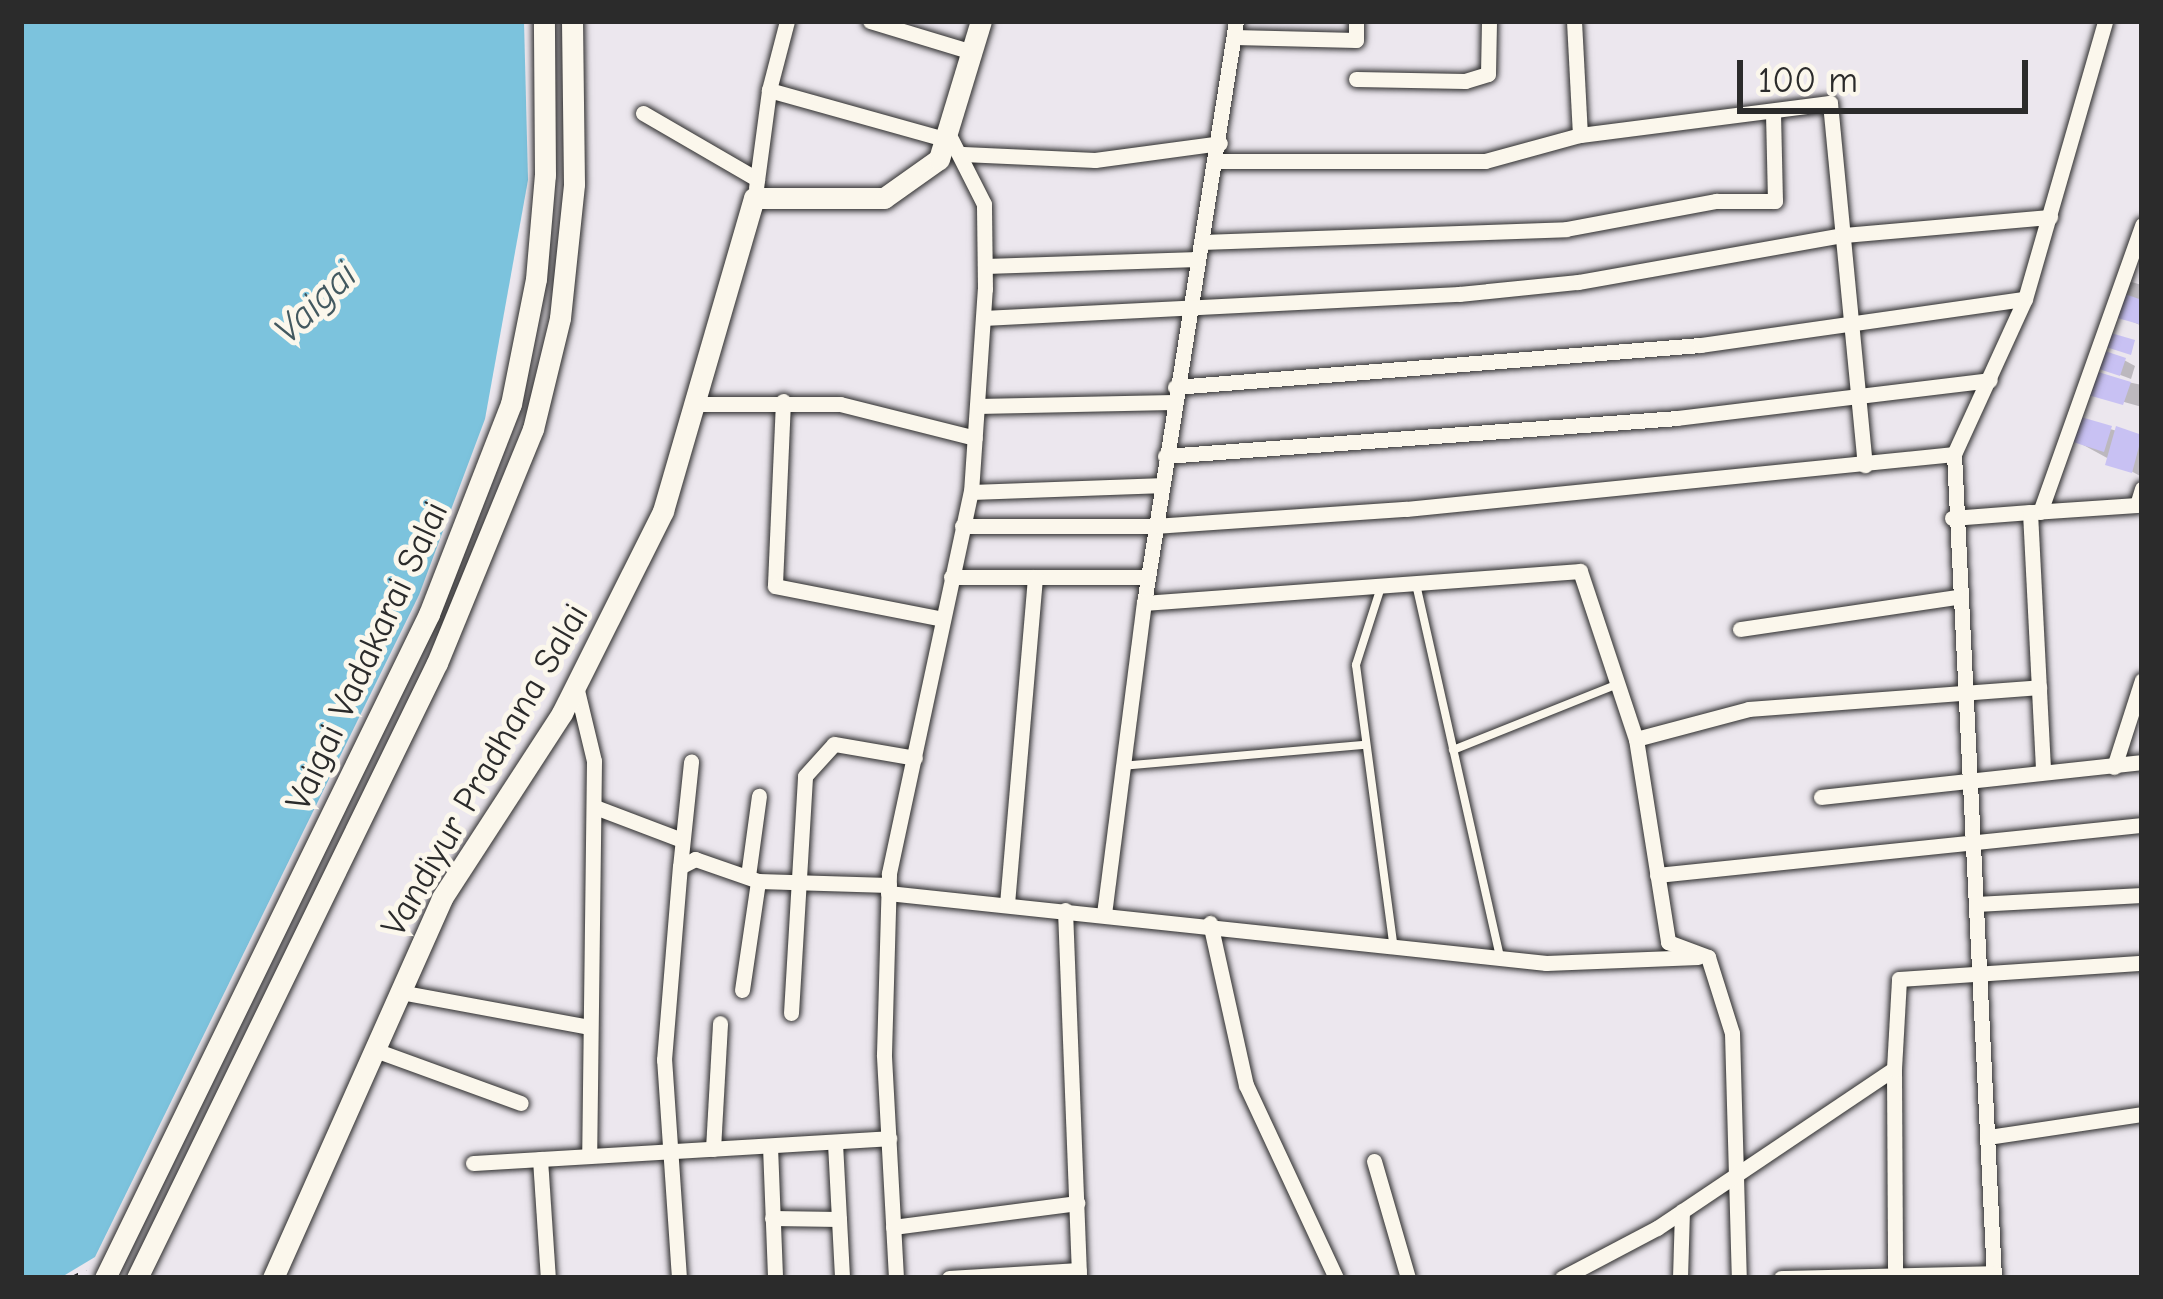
<!DOCTYPE html>
<style>
body{margin:0}
#map{position:relative;width:2163px;height:1299px;overflow:hidden;background:#ece7ee;font-family:"Comic Neue",sans-serif}
div>[style]{position:absolute}
.water>*{inset:0;background:#7cc3dd}
.shadow>*{inset:0;background:#0003}
.building>*{inset:0;background:#c8c1f3}
.path>*{height:3px;margin-top:-1.5px;transform-origin:0;background:repeating-linear-gradient(90deg,#2b2b2b 0 9px,transparent 0 18px)}
.roads{filter:drop-shadow(0 0 3px #2b2b2b) drop-shadow(0 0 3px #2b2b2b)}
.lane>*{height:8px;margin:-4px;padding:0 4px;transform-origin:4px;border-radius:4px;background:#fbf7ec}
.street>*{height:15px;margin:-7.5px;padding:0 7.5px;transform-origin:7.5px;border-radius:7.5px;background:#fbf7ec}
.secondary>*{height:21px;margin:-10.5px;padding:0 10.5px;transform-origin:10.5px;border-radius:10.5px;background:#fbf7ec}
span{translate:-50% -50%;white-space:nowrap;text-align:center;line-height:1.15;-webkit-text-stroke:10px #fbf7ec;paint-order:stroke}
.street-label{font-size:36px;color:#2b2b2b}
.water-label{font-size:39px;color:#435960;font-style:italic}
.frame{position:absolute;inset:0;border:24px solid #2b2b2b;pointer-events:none}
.scale{position:absolute;left:1737px;top:60px;width:291px;height:54px;box-sizing:border-box;border:6px solid #2b2b2b;border-top:0;padding-left:15px;font-size:36px;line-height:42px;white-space:nowrap;color:#2b2b2b;-webkit-text-stroke:9px #fbf7ec;paint-order:stroke}
</style>
<div id="map">
<div class="water">
<i style="clip-path:polygon(21px 21px,524px 21px,528px 180px,485px 419px,419px 595px,95px 1257px,60px 1278px,21px 1278px)"></i>
</div>
<div class="shadow">
<i style="clip-path:polygon(2128px 281px,2142px 285px,2142px 326px,2118px 315px)"></i>
<i style="clip-path:polygon(2124px 360px,2135px 366px,2131px 379px,2102px 368px)"></i>
<i style="clip-path:polygon(2123px 381px,2142px 385px,2142px 407px,2092px 393px)"></i>
<i style="clip-path:polygon(2110px 429px,2142px 438px,2142px 477px,2076px 441px)"></i>
</div>
<div class="building">
<i style="clip-path:polygon(2122px 293px,2142px 300px,2142px 325px,2114px 317px)"></i>
<i style="clip-path:polygon(2111px 333px,2135px 340px,2131px 355px,2106px 347px)"></i>
<i style="clip-path:polygon(2105px 351px,2126px 358px,2120px 376px,2099px 369px)"></i>
<i style="clip-path:polygon(2095px 371px,2131px 382px,2123px 405px,2088px 395px)"></i>
<i style="clip-path:polygon(2081px 417px,2112px 426px,2104px 452px,2073px 442px)"></i>
<i style="clip-path:polygon(2116px 426px,2142px 435px,2132px 473px,2105px 465px)"></i>
</div>
<div class="path">
<i style="left:70px;top:1278px;width:18px;rotate:-27deg"></i>
</div>
<div class="roads">
<div class="lane">
<i style="left:1416px;top:584px;width:381px;rotate:77.3deg"></i>
<i style="left:1381px;top:587px;width:82px;rotate:107.8deg"></i>
<i style="left:1356px;top:665px;width:280px;rotate:82.4deg"></i>
<i style="left:1453px;top:750px;width:178px;rotate:-21.8deg"></i>
<i style="left:1122px;top:766px;width:243px;rotate:-5deg"></i>
</div>
<div class="street">
<i style="left:787px;top:21px;width:71px;rotate:104.6deg"></i>
<i style="left:769px;top:90px;width:183px;rotate:15.6deg"></i>
<i style="left:870px;top:21px;width:107px;rotate:16.9deg"></i>
<i style="left:1236px;top:21px;width:589px;rotate:98.98deg"></i>
<i style="left:1144px;top:603px;width:437px;rotate:-4.2deg"></i>
<i style="left:1580px;top:571px;width:177px;rotate:71.6deg"></i>
<i style="left:1636px;top:739px;width:206px;rotate:81deg"></i>
<i style="left:1668px;top:942px;width:43px;rotate:20.6deg"></i>
<i style="left:1708px;top:957px;width:80px;rotate:72.5deg"></i>
<i style="left:1732px;top:1033px;width:245px;rotate:88.4deg"></i>
<i style="left:1574px;top:21px;width:114px;rotate:87deg"></i>
<i style="left:1234px;top:37px;width:122px;rotate:1.4deg"></i>
<i style="left:1356px;top:40px;width:19px;rotate:-90deg"></i>
<i style="left:1356px;top:79px;width:109px;rotate:1.1deg"></i>
<i style="left:1465px;top:81px;width:24px;rotate:-17deg"></i>
<i style="left:1488px;top:74px;width:53px;rotate:-88.9deg"></i>
<i style="left:643px;top:113px;width:132px;rotate:30.1deg"></i>
<i style="left:963px;top:154px;width:132px;rotate:2.6deg"></i>
<i style="left:1095px;top:160px;width:126px;rotate:-7.7deg"></i>
<i style="left:1218px;top:161px;width:267px"></i>
<i style="left:1485px;top:161px;width:98px;rotate:-15.3deg"></i>
<i style="left:1580px;top:135px;width:252px;rotate:-7.3deg"></i>
<i style="left:1830px;top:103px;width:364px;rotate:84.5deg"></i>
<i style="left:756px;top:188px;width:99px;rotate:-82.4deg"></i>
<i style="left:1202px;top:242px;width:364px;rotate:-2deg"></i>
<i style="left:1566px;top:229px;width:153px;rotate:-10.6deg"></i>
<i style="left:1716px;top:201px;width:59px"></i>
<i style="left:1775px;top:201px;width:90px;rotate:-91.3deg"></i>
<i style="left:985px;top:266px;width:213px;rotate:-1.9deg"></i>
<i style="left:983px;top:318px;width:477px;rotate:-2.9deg"></i>
<i style="left:1459px;top:294px;width:120px;rotate:-5.8deg"></i>
<i style="left:1578px;top:282px;width:269px;rotate:-10.1deg"></i>
<i style="left:1843px;top:235px;width:208px;rotate:-5deg"></i>
<i style="left:1175px;top:387px;width:527px;rotate:-4.57deg"></i>
<i style="left:1700px;top:345px;width:328px;rotate:-8.1deg"></i>
<i style="left:783px;top:401px;width:185px;rotate:92.5deg"></i>
<i style="left:775px;top:586px;width:171px;rotate:11.1deg"></i>
<i style="left:694px;top:404px;width:146px"></i>
<i style="left:840px;top:404px;width:139px;rotate:14.1deg"></i>
<i style="left:977px;top:406px;width:196px;rotate:-1.2deg"></i>
<i style="left:1954px;top:454px;width:170px;rotate:-65.4deg"></i>
<i style="left:2025px;top:299px;width:289px;rotate:-73.9deg"></i>
<i style="left:1165px;top:456px;width:513px;rotate:-4.24deg"></i>
<i style="left:1677px;top:418px;width:315px;rotate:-6.9deg"></i>
<i style="left:971px;top:492px;width:187px;rotate:-2.1deg"></i>
<i style="left:2033px;top:512px;width:104px;rotate:-3.9deg"></i>
<i style="left:2137px;top:505px;width:17px;rotate:-73deg"></i>
<i style="left:2040px;top:512px;width:305px;rotate:-70.4deg"></i>
<i style="left:1952px;top:518px;width:78px;rotate:-4.4deg"></i>
<i style="left:2030px;top:512px;width:260px;rotate:87.1deg"></i>
<i style="left:962px;top:526px;width:192px"></i>
<i style="left:1154px;top:526px;width:253px;rotate:-3.9deg"></i>
<i style="left:1406px;top:509px;width:551px;rotate:-5.73deg"></i>
<i style="left:1954px;top:454px;width:825px;rotate:87.22deg"></i>
<i style="left:951px;top:577px;width:196px"></i>
<i style="left:1740px;top:629px;width:219px;rotate:-8.4deg"></i>
<i style="left:576px;top:686px;width:77px;rotate:76.5deg"></i>
<i style="left:594px;top:761px;width:395px;rotate:90.7deg"></i>
<i style="left:1636px;top:739px;width:117px;rotate:-14.9deg"></i>
<i style="left:1749px;top:709px;width:291px;rotate:-4.3deg"></i>
<i style="left:2114px;top:767px;width:91px;rotate:-72.2deg"></i>
<i style="left:1821px;top:797px;width:323px;rotate:-6.2deg"></i>
<i style="left:595px;top:807px;width:93px;rotate:20.8deg"></i>
<i style="left:680px;top:867px;width:106px;rotate:-84deg"></i>
<i style="left:1657px;top:875px;width:488px;rotate:-5.9deg"></i>
<i style="left:748px;top:876px;width:81px;rotate:-82.2deg"></i>
<i style="left:888px;top:893px;width:662px;rotate:6.07deg"></i>
<i style="left:1546px;top:963px;width:152px;rotate:-2.3deg"></i>
<i style="left:1007px;top:904px;width:328px;rotate:-85.1deg"></i>
<i style="left:1976px;top:904px;width:166px;rotate:-3.1deg"></i>
<i style="left:1065px;top:910px;width:368px;rotate:87.8deg"></i>
<i style="left:1104px;top:914px;width:314px;rotate:-82.7deg"></i>
<i style="left:1210px;top:923px;width:166px;rotate:77.5deg"></i>
<i style="left:1246px;top:1085px;width:213px;rotate:65deg"></i>
<i style="left:742px;top:990px;width:110px;rotate:-81.6deg"></i>
<i style="left:400px;top:992px;width:192px;rotate:10.5deg"></i>
<i style="left:791px;top:1013px;width:237px;rotate:-86.6deg"></i>
<i style="left:805px;top:776px;width:43px;rotate:-47.8deg"></i>
<i style="left:834px;top:744px;width:82px;rotate:9.8deg"></i>
<i style="left:375px;top:1050px;width:155px;rotate:20deg"></i>
<i style="left:1894px;top:1069px;width:206px;rotate:89.7deg"></i>
<i style="left:1988px;top:1137px;width:156px;rotate:-8.5deg"></i>
<i style="left:835px;top:1143px;width:135px;rotate:87deg"></i>
<i style="left:770px;top:1146px;width:132px;rotate:87.8deg"></i>
<i style="left:713px;top:1149px;width:126px;rotate:-86.8deg"></i>
<i style="left:540px;top:1159px;width:119px;rotate:86.2deg"></i>
<i style="left:1374px;top:1161px;width:122px;rotate:73.8deg"></i>
<i style="left:473px;top:1163px;width:417px;rotate:-3.4deg"></i>
<i style="left:772px;top:1218px;width:67px;rotate:0.9deg"></i>
<i style="left:893px;top:1227px;width:186px;rotate:-7.4deg"></i>
<i style="left:679px;top:1278px;width:219px;rotate:-93.9deg"></i>
<i style="left:664px;top:1060px;width:194px;rotate:-85.3deg"></i>
<i style="left:680px;top:867px;width:17px;rotate:-28deg"></i>
<i style="left:695px;top:859px;width:67px;rotate:19.2deg"></i>
<i style="left:758px;top:881px;width:131px;rotate:1.7deg"></i>
<i style="left:896px;top:1278px;width:224px;rotate:-93.1deg"></i>
<i style="left:884px;top:1054px;width:181px;rotate:-88.4deg"></i>
<i style="left:889px;top:873px;width:390px;rotate:-77.9deg"></i>
<i style="left:971px;top:492px;width:203px;rotate:-86.1deg"></i>
<i style="left:985px;top:289px;width:85px;rotate:-90.7deg"></i>
<i style="left:984px;top:204px;width:82px;rotate:-116.9deg"></i>
<i style="left:949px;top:1278px;width:130px;rotate:-3.5deg"></i>
<i style="left:1562px;top:1278px;width:107px;rotate:-27.8deg"></i>
<i style="left:1657px;top:1228px;width:285px;rotate:-33.9deg"></i>
<i style="left:1894px;top:1069px;width:90px;rotate:-86.8deg"></i>
<i style="left:1899px;top:979px;width:244px;rotate:-3.8deg"></i>
<i style="left:1680px;top:1278px;width:67px;rotate:-88.3deg"></i>
<i style="left:1781px;top:1278px;width:213px;rotate:-1.3deg"></i>
</div>
<div class="secondary">
<i style="left:105px;top:1278px;width:739px;rotate:-63.99deg"></i>
<i style="left:429px;top:614px;width:225px;rotate:-68.7deg"></i>
<i style="left:511px;top:404px;width:127px;rotate:-78.7deg"></i>
<i style="left:536px;top:279px;width:104px;rotate:-85.1deg"></i>
<i style="left:545px;top:175px;width:154px;rotate:-90.4deg"></i>
<i style="left:137px;top:1278px;width:684px;rotate:-64deg"></i>
<i style="left:437px;top:663px;width:253px;rotate:-67.7deg"></i>
<i style="left:533px;top:429px;width:114px;rotate:-76.3deg"></i>
<i style="left:560px;top:318px;width:135px;rotate:-84deg"></i>
<i style="left:574px;top:184px;width:163px;rotate:-90.7deg"></i>
<i style="left:273px;top:1278px;width:416px;rotate:-66deg"></i>
<i style="left:442px;top:898px;width:221px;rotate:-57deg"></i>
<i style="left:562px;top:713px;width:226px;rotate:-63.4deg"></i>
<i style="left:663px;top:511px;width:326px;rotate:-73.8deg"></i>
<i style="left:754px;top:198px;width:130px"></i>
<i style="left:884px;top:198px;width:67px;rotate:-35.3deg"></i>
<i style="left:939px;top:159px;width:144px;rotate:-73.1deg"></i>
</div>
</div>
<div class="street-label">
<span style="left:367px;top:656px;rotate:-65deg">Vaigai Vadakarai Salai</span>
<span style="left:485px;top:770px;rotate:-60deg">Vandiyur Pradhana Salai</span>
</div>
<div class="water-label">
<span style="left:316px;top:303px;rotate:-44deg">Vaigai</span>
</div>
<div class="frame"></div>
<div class="scale">100 m</div>
</div>
